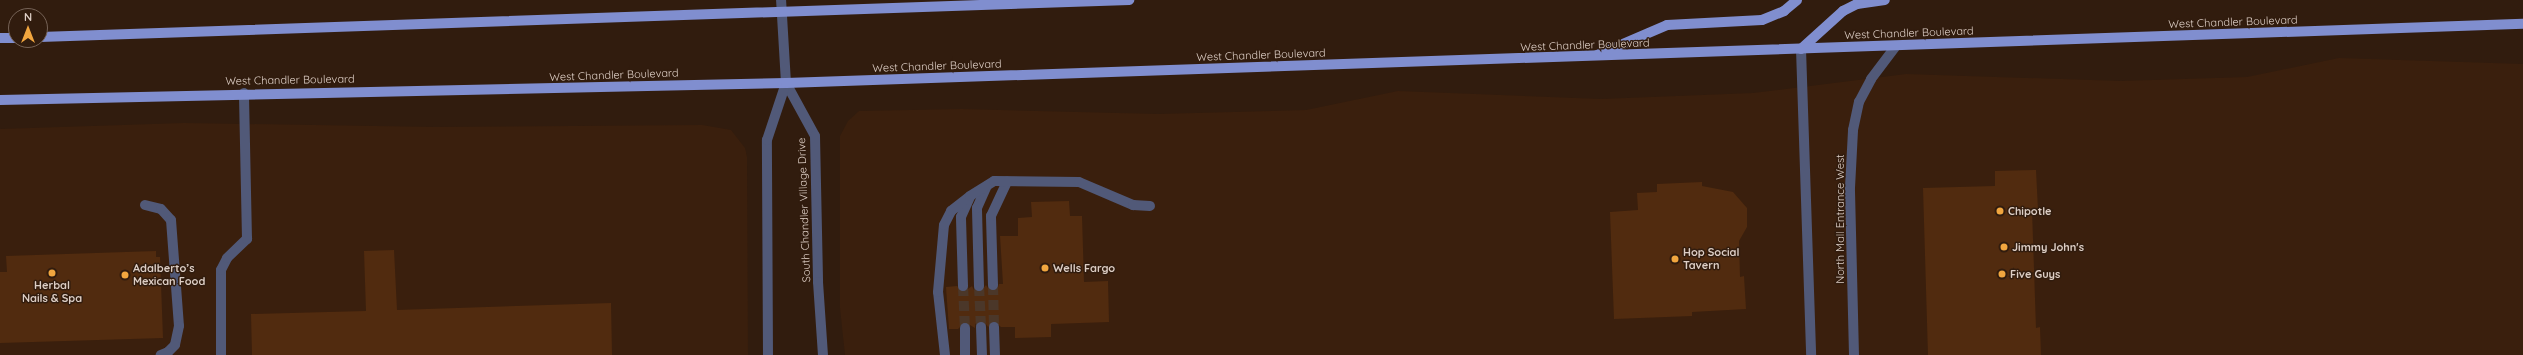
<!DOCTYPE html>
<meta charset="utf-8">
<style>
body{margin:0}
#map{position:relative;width:2523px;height:355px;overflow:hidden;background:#311c0e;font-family:Quicksand,sans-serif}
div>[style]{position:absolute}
.built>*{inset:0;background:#3a1f0d}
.building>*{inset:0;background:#512b0f}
.minor-tunnel>*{height:10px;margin-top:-5px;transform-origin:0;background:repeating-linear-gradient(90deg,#4b3729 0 10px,transparent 0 15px)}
.minor>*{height:10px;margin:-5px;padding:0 5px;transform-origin:5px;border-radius:5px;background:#515978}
.major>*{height:10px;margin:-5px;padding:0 5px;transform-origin:5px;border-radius:5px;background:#808ecf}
.dots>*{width:11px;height:11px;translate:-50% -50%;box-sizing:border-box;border:2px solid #311c0e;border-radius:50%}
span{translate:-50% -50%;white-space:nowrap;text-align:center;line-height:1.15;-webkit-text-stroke:3px #311c0e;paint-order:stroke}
.street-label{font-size:11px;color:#ddcec5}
.poi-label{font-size:11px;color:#ddcec5;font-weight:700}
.left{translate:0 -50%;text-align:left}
.north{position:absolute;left:8px;top:8px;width:40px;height:40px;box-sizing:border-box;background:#311c0e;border:1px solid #766357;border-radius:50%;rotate:0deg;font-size:11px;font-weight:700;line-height:16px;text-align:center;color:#ddcec5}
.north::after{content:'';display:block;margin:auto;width:14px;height:18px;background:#f1a63f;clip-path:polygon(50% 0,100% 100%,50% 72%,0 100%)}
</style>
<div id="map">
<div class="built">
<i style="clip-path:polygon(2339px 58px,2523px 64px,2523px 355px,845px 355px,840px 308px,840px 136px,848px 121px,859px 111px,962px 109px,1158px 114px,1306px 110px,1398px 91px,1601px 99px,1753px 93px,1906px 74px,2121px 81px,2247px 77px)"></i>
<i style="clip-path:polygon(184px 123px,435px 127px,702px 125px,731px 130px,745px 148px,747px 157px,748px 355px,0 355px,0 129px)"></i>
</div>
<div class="building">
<i style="clip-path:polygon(2036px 170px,2038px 210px,2032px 210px,2036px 328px,2040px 327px,2041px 355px,1928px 355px,1923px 188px,1995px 186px,1995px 171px)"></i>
<i style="clip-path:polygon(1702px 182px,1702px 186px,1733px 192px,1747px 208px,1747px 227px,1739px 241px,1740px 277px,1744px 276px,1746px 309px,1692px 312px,1692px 316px,1614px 319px,1610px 212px,1638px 210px,1637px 193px,1657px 192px,1657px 184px)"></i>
<i style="clip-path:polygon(1069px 201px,1070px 216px,1082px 216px,1084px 282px,1108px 281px,1109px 322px,1051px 324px,1051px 337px,1015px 338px,1015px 327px,1001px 327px,994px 321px,988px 327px,984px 321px,980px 321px,975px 324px,975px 328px,965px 322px,958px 329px,949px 329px,946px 287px,957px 286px,964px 292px,972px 286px,974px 290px,980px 292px,986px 285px,990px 291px,997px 290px,999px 284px,1003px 284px,1000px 236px,1018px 236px,1018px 218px,1032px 217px,1031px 202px)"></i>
<i style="clip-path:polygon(394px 250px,397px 310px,611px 303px,612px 355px,252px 355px,251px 314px,366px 311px,364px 251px)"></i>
<i style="clip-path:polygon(156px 251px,156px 257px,160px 257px,163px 338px,0 343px,0 272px,7px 272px,6px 256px)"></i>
</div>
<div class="minor-tunnel">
<i style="left:993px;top:285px;width:42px;rotate:88.6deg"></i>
<i style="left:963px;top:286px;width:42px;rotate:87.3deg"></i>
<i style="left:979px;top:286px;width:41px;rotate:87.2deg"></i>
</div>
<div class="minor">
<i style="left:1801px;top:49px;width:306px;rotate:88.1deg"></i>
<i style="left:786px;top:83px;width:60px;rotate:61.3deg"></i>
<i style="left:815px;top:136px;width:146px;rotate:88.8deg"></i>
<i style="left:818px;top:282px;width:73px;rotate:86.1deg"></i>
<i style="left:145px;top:205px;width:16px;rotate:14deg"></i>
<i style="left:161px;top:209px;width:15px;rotate:48deg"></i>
<i style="left:171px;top:220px;width:106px;rotate:85.7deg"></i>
<i style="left:179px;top:326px;width:19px;rotate:102deg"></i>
<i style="left:175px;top:345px;width:10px;rotate:135deg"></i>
<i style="left:168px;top:352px;width:8px;rotate:157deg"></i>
<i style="left:993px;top:285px;width:69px;rotate:-91.7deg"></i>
<i style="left:991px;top:216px;width:38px;rotate:-65deg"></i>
<i style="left:963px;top:286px;width:69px;rotate:-91.7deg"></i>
<i style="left:961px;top:217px;width:22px;rotate:-66deg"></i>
<i style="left:979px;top:286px;width:78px;rotate:-91.5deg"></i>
<i style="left:977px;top:208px;width:24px;rotate:-66deg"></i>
<i style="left:981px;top:327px;width:28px;rotate:88deg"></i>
<i style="left:994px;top:327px;width:28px;rotate:88deg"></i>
<i style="left:965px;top:328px;width:27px;rotate:90deg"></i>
<i style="left:221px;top:355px;width:85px;rotate:-90deg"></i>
<i style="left:221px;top:270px;width:13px;rotate:-63deg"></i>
<i style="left:227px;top:258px;width:28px;rotate:-44deg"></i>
<i style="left:247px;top:239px;width:146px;rotate:-91.2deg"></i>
<i style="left:768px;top:355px;width:215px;rotate:-90.3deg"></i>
<i style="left:767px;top:140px;width:60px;rotate:-71.6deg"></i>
<i style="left:786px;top:83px;width:83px;rotate:-93.4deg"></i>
<i style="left:945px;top:355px;width:63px;rotate:-96.3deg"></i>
<i style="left:938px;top:292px;width:67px;rotate:-84.9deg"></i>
<i style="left:944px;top:225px;width:16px;rotate:-63deg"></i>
<i style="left:951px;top:211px;width:24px;rotate:-38deg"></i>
<i style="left:970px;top:196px;width:28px;rotate:-32deg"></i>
<i style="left:994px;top:181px;width:85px;rotate:0.7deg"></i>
<i style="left:1079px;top:182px;width:59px;rotate:23.1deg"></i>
<i style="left:1133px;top:205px;width:17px;rotate:3deg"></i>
<i style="left:1854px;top:355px;width:167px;rotate:-91.4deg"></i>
<i style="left:1850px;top:188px;width:58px;rotate:-87deg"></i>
<i style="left:1853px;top:130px;width:29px;rotate:-78deg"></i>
<i style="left:1859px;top:102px;width:26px;rotate:-62deg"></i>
<i style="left:1871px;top:79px;width:41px;rotate:-52.9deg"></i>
</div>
<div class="major">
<i style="left:40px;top:37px;width:1090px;rotate:-1.95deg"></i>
<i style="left:0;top:38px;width:16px"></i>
<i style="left:1801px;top:49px;width:57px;rotate:-42.1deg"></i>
<i style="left:1843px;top:11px;width:16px;rotate:-27deg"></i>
<i style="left:1857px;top:4px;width:28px;rotate:-8deg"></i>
<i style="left:1597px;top:55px;width:76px;rotate:-23.2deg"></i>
<i style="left:1667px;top:25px;width:95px;rotate:-3deg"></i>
<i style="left:1762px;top:20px;width:24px;rotate:-22deg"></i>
<i style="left:1784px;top:11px;width:17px;rotate:-40deg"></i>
<i style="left:0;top:100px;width:786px;rotate:-1.24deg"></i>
<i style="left:786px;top:83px;width:1738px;rotate:-1.95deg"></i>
</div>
<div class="dots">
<i style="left:2000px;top:211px;background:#f1a63f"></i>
<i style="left:2004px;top:247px;background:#f1a63f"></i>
<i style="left:1675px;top:259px;background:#f1a63f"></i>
<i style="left:1045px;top:268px;background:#f1a63f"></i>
<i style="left:52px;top:273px;background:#f1a63f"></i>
<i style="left:2002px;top:274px;background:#f1a63f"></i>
<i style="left:125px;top:275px;background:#f1a63f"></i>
</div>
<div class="street-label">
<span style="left:2233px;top:22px;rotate:-2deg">West Chandler Boulevard</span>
<span style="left:1909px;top:33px;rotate:-2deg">West Chandler Boulevard</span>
<span style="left:1585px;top:45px;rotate:-2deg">West Chandler Boulevard</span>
<span style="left:1261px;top:55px;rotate:-2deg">West Chandler Boulevard</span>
<span style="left:937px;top:66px;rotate:-2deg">West Chandler Boulevard</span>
<span style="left:614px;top:75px;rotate:-2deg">West Chandler Boulevard</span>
<span style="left:290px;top:80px;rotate:-1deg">West Chandler Boulevard</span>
<span style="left:804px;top:210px;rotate:-92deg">South Chandler Village Drive</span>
<span style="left:1840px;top:219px;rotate:-90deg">North Mall Entrance West</span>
</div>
<div class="poi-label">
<span class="left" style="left:2008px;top:211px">Chipotle</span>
<span class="left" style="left:2012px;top:247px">Jimmy John's</span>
<span class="left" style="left:1683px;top:259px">Hop Social<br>Tavern</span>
<span class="left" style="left:1053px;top:268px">Wells Fargo</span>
<span class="left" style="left:133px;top:275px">Adalberto’s<br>Mexican Food</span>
<span class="left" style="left:2010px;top:274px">Five Guys</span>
<span style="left:52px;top:292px">Herbal<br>Nails &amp; Spa</span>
</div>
<div class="north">N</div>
</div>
